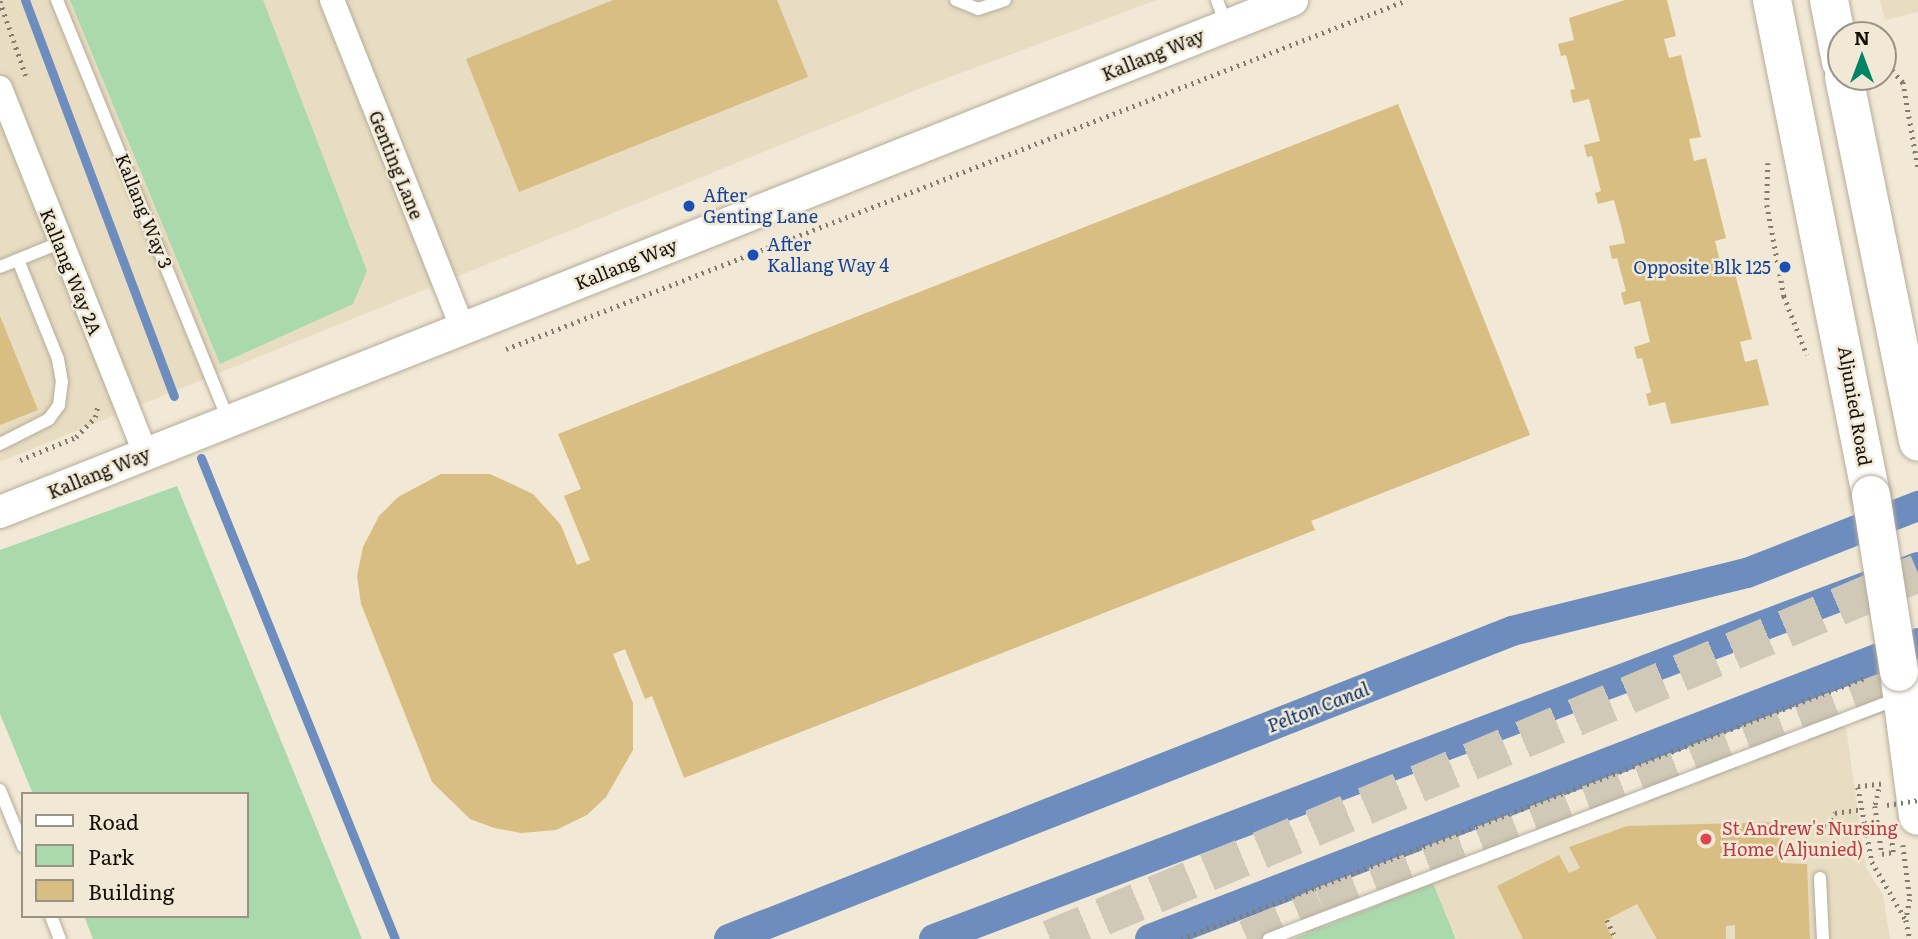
<!DOCTYPE html>
<style>
body{margin:0}
#map{position:relative;width:1918px;height:939px;overflow:hidden;background:#f1e9d5;font-family:Literata,serif}
div>[style]{position:absolute}
.built>*{inset:0;background:#e8ddc2}
.green>*{inset:0;background:#aad9ad}
.stream>*{height:9px;margin:-4.5px;padding:0 4.5px;transform-origin:4.5px;border-radius:4.5px;background:#6d8dbe}
.canal>*{height:30px;margin:-15px;padding:0 15px;transform-origin:15px;border-radius:15px;background:#6d8dbe}
.building>*{inset:0;background:#d9be83}
.motorway-tunnel>*{height:38px;margin-top:-19px;transform-origin:0;background:repeating-linear-gradient(90deg,#d0c9b7 0 38px,transparent 0 57px)}
.path>*{height:4.5px;margin-top:-2.25px;transform-origin:0;background:repeating-linear-gradient(90deg,#817c6f 0 2px,transparent 0 7px)}
.roads{filter:drop-shadow(0 0 2px #b5ac9a) drop-shadow(0 0 2px #b5ac9a)}
.service>*{height:12px;margin:-6px;padding:0 6px;transform-origin:6px;border-radius:6px;background:#fff}
.minor>*{height:24px;margin:-12px;padding:0 12px;transform-origin:12px;border-radius:12px;background:#fff}
.tertiary>*{height:32px;margin:-16px;padding:0 16px;transform-origin:16px;border-radius:16px;background:#fff}
.primary>*{height:38px;margin:-19px;padding:0 19px;transform-origin:19px;border-radius:19px;background:#fff}
.path-bridge>*{height:4.5px;margin-top:-2.25px;transform-origin:0;background:repeating-linear-gradient(90deg,#817c6f 0 2px,transparent 0 7px)}
.bridges{filter:drop-shadow(0 0 2px #b5ac9a) drop-shadow(0 0 2px #b5ac9a)}
.primary-bridge>*{height:38px;margin:-19px;padding:0 19px;transform-origin:19px;border-radius:19px;background:#fff}
.dots>*{width:19px;height:19px;translate:-50% -50%;box-sizing:border-box;border:4px solid #f1e9d5;border-radius:50%}
span{translate:-50% -50%;white-space:nowrap;text-align:center;line-height:1.15;-webkit-text-stroke:5px #f1e9d5;paint-order:stroke}
.street-label{font-size:18px;color:#14110b}
.transit-label{font-size:18px;color:#164399}
.left{translate:0 -50%;text-align:left}
.right{translate:-100% -50%;text-align:right}
.health-label{font-size:18px;color:#be3a42}
.water-label{font-size:19px;color:#052d69;font-style:italic}
.legend{position:absolute;left:21px;top:792px;width:228px;height:126px;box-sizing:border-box;background:#f1e9d5;border:2px solid #999384;margin:0;padding:9px 12px;list-style:none;font-size:21px;color:#14110b}
.legend li{display:flex;align-items:center;gap:14px;height:35px}
.legend b{width:35px;border:2px solid #999384}
.north{position:absolute;left:1827px;top:21px;width:70px;height:70px;box-sizing:border-box;background:#f1e9d5;border:2px solid #999384;border-radius:50%;rotate:0deg;font-size:19px;font-weight:700;line-height:28px;text-align:center;color:#14110b}
.north::after{content:'';display:block;margin:auto;width:24px;height:32px;background:#018569;clip-path:polygon(50% 0,100% 100%,50% 72%,0 100%)}
</style>
<div id="map">
<div class="built">
<i style="clip-path:polygon(0 0,1157px 0,931px 84px,0 462px)"></i>
<i style="clip-path:polygon(1880px 0,1918px 0,1918px 12px,1885px 20px)"></i>
<i style="clip-path:polygon(1846px 727px,1866px 868px,1883px 895px,1890px 939px,1457px 939px,1433px 883px)"></i>
</div>
<div class="green">
<i style="clip-path:polygon(70px 0,263px 0,367px 271px,353px 304px,220px 364px)"></i>
<i style="clip-path:polygon(177px 486px,362px 939px,93px 939px,84px 916px,247px 916px,247px 794px,33px 794px,0 714px,0 550px)"></i>
<i style="clip-path:polygon(1433px 883px,1456px 939px,1293px 939px)"></i>
</div>
<div class="stream">
<i style="left:25px;top:0;width:423px;rotate:69.4deg"></i>
<i style="left:201px;top:458px;width:519px;rotate:68.03deg"></i>
</div>
<div class="canal">
<i style="left:729px;top:939px;width:841px;rotate:-21.47deg"></i>
<i style="left:1512px;top:631px;width:242px;rotate:-13.9deg"></i>
<i style="left:1747px;top:573px;width:184px;rotate:-21.4deg"></i>
<i style="left:934px;top:939px;width:1052px;rotate:-20.71deg"></i>
<i style="left:1150px;top:939px;width:823px;rotate:-21.08deg"></i>
</div>
<div class="building">
<i style="clip-path:polygon(613px 0,777px 0,808px 77px,519px 192px,466px 59px)"></i>
<i style="clip-path:polygon(1625px 0,1667px 0,1676px 36px,1664px 39px,1669px 58px,1681px 55px,1701px 137px,1689px 139px,1694px 161px,1706px 158px,1726px 238px,1715px 241px,1720px 261px,1731px 258px,1752px 339px,1740px 342px,1745px 362px,1757px 359px,1769px 405px,1671px 424px,1665px 402px,1649px 406px,1646px 394px,1651px 392px,1642px 358px,1637px 359px,1634px 347px,1650px 342px,1640px 301px,1624px 305px,1621px 293px,1626px 291px,1617px 258px,1612px 259px,1609px 246px,1625px 243px,1621px 226px,1614px 200px,1598px 204px,1595px 193px,1601px 191px,1592px 156px,1587px 157px,1584px 145px,1600px 141px,1589px 99px,1573px 103px,1570px 90px,1575px 89px,1566px 55px,1561px 56px,1558px 44px,1574px 40px,1569px 18px)"></i>
<i style="clip-path:polygon(1398px 104px,1530px 435px,1311px 521px,1315px 530px,684px 778px,652px 696px,645px 699px,625px 649px,613px 654px,633px 703px,633px 750px,606px 797px,587px 815px,556px 830px,521px 833px,494px 828px,470px 819px,432px 782px,361px 604px,357px 576px,363px 547px,379px 516px,398px 497px,441px 474px,490px 474px,533px 494px,561px 525px,577px 565px,590px 560px,564px 496px,581px 489px,558px 434px)"></i>
<i style="clip-path:polygon(0 316px,38px 410px,0 425px)"></i>
<i style="clip-path:polygon(1782px 822px,1784px 863px,1807px 864px,1810px 939px,1735px 939px,1735px 925px,1726px 926px,1726px 939px,1657px 939px,1637px 904px,1604px 921px,1613px 939px,1523px 939px,1497px 886px,1559px 855px,1569px 873px,1580px 868px,1569px 847px,1627px 826px)"></i>
</div>
<div class="motorway-tunnel">
<i style="left:1050px;top:939px;width:942px;rotate:-22.86deg"></i>
<i style="left:1247px;top:939px;width:82px;rotate:-23.7deg"></i>
<i style="left:1322px;top:906px;width:638px;rotate:-20.85deg"></i>
</div>
<div class="path">
<i style="left:0;top:1px;width:79px;rotate:70.9deg"></i>
<i style="left:1883px;top:60px;width:30px;rotate:48deg"></i>
<i style="left:1903px;top:82px;width:86px;rotate:80deg"></i>
<i style="left:1768px;top:163px;width:42px;rotate:91.4deg"></i>
<i style="left:1767px;top:205px;width:93px;rotate:79.4deg"></i>
<i style="left:1784px;top:296px;width:63px;rotate:68.7deg"></i>
<i style="left:506px;top:349px;width:966px;rotate:-21.17deg"></i>
<i style="left:20px;top:460px;width:61px;rotate:-22.3deg"></i>
<i style="left:76px;top:437px;width:28px;rotate:-46deg"></i>
<i style="left:95px;top:417px;width:12px;rotate:-76deg"></i>
<i style="left:1881px;top:784px;width:23px;rotate:173deg"></i>
<i style="left:1858px;top:787px;width:76px;rotate:79.4deg"></i>
<i style="left:1872px;top:862px;width:67px;rotate:59.6deg"></i>
<i style="left:1906px;top:920px;width:19px;rotate:78deg"></i>
<i style="left:1879px;top:789px;width:17px;rotate:103deg"></i>
<i style="left:1875px;top:806px;width:49px;rotate:81.7deg"></i>
<i style="left:1882px;top:854px;width:11px;rotate:-10deg"></i>
<i style="left:1893px;top:852px;width:16px;rotate:-97deg"></i>
<i style="left:1782px;top:828px;width:46px;rotate:-2.5deg"></i>
<i style="left:1828px;top:826px;width:15px;rotate:-62deg"></i>
<i style="left:1835px;top:813px;width:28px;rotate:-8deg"></i>
<i style="left:1903px;top:845px;width:54px;rotate:82.6deg"></i>
<i style="left:1910px;top:899px;width:21px;rotate:101deg"></i>
<i style="left:1607px;top:920px;width:21px;rotate:65deg"></i>
<i style="left:1181px;top:939px;width:734px;rotate:-20.9deg"></i>
</div>
<div class="roads">
<div class="service">
<i style="left:57px;top:0;width:456px;rotate:67.8deg"></i>
<i style="left:956px;top:0;width:24px;rotate:22deg"></i>
<i style="left:978px;top:9px;width:28px;rotate:-18deg"></i>
<i style="left:1217px;top:0;width:27px;rotate:70deg"></i>
<i style="left:0;top:267px;width:64px;rotate:-22.1deg"></i>
<i style="left:0;top:444px;width:55px;rotate:-27deg"></i>
<i style="left:49px;top:419px;width:17px;rotate:-54deg"></i>
<i style="left:59px;top:405px;width:23px;rotate:-83deg"></i>
<i style="left:62px;top:382px;width:23px;rotate:-100deg"></i>
<i style="left:58px;top:359px;width:107px;rotate:-112deg"></i>
<i style="left:0;top:790px;width:61px;rotate:67.7deg"></i>
<i style="left:1820px;top:878px;width:61px;rotate:87.2deg"></i>
<i style="left:51px;top:916px;width:25px;rotate:69deg"></i>
<i style="left:1269px;top:939px;width:675px;rotate:-20.93deg"></i>
</div>
<div class="minor">
<i style="left:332px;top:0;width:354px;rotate:68.3deg"></i>
<i style="left:0;top:88px;width:395px;rotate:68.3deg"></i>
</div>
<div class="tertiary">
<i style="left:0;top:512px;width:1390px;rotate:-21.62deg"></i>
</div>
<div class="primary">
<i style="left:1772px;top:0;width:505px;rotate:78.69deg"></i>
<i style="left:1829px;top:0;width:63px;rotate:79deg"></i>
<i style="left:1844px;top:77px;width:372px;rotate:78.5deg"></i>
<i style="left:1899px;top:672px;width:145px;rotate:82.5deg"></i>
</div>
</div>
<div class="path-bridge">
<i style="left:1887px;top:805px;width:31px;rotate:-9deg"></i>
</div>
<div class="bridges">
<div class="primary-bridge">
<i style="left:1871px;top:495px;width:179px;rotate:81deg"></i>
</div>
</div>
<div class="dots">
<i style="left:689px;top:206px;background:#1a4fb4"></i>
<i style="left:753px;top:255px;background:#1a4fb4"></i>
<i style="left:1785px;top:267px;background:#1a4fb4"></i>
<i style="left:1706px;top:839px;background:#e0444e"></i>
</div>
<div class="street-label">
<span style="left:1153px;top:55px;rotate:-22deg">Kallang Way</span>
<span style="left:396px;top:165px;rotate:68deg">Genting Lane</span>
<span style="left:144px;top:211px;rotate:68deg">Kallang Way 3</span>
<span style="left:626px;top:264px;rotate:-22deg">Kallang Way</span>
<span style="left:71px;top:272px;rotate:68deg">Kallang Way 2A</span>
<span style="left:1855px;top:406px;rotate:80deg">Aljunied Road</span>
<span style="left:99px;top:473px;rotate:-22deg">Kallang Way</span>
</div>
<div class="transit-label">
<span class="left" style="left:703px;top:206px">After<br>Genting Lane</span>
<span class="left" style="left:767px;top:255px">After<br>Kallang Way 4</span>
<span class="right" style="left:1771px;top:267px">Opposite Blk 125</span>
</div>
<div class="health-label">
<span class="left" style="left:1722px;top:839px">St Andrew's Nursing<br>Home (Aljunied)</span>
</div>
<div class="water-label">
<span style="left:1318px;top:707px;rotate:-21deg">Pelton Canal</span>
</div>
<ul class="legend">
<li><b style="height:9px;background:#fff"></b>Road</li>
<li><b style="height:19px;background:#aad9ad"></b>Park</li>
<li><b style="height:19px;background:#d9be83"></b>Building</li>
</ul>
<div class="north">N</div>
</div>
